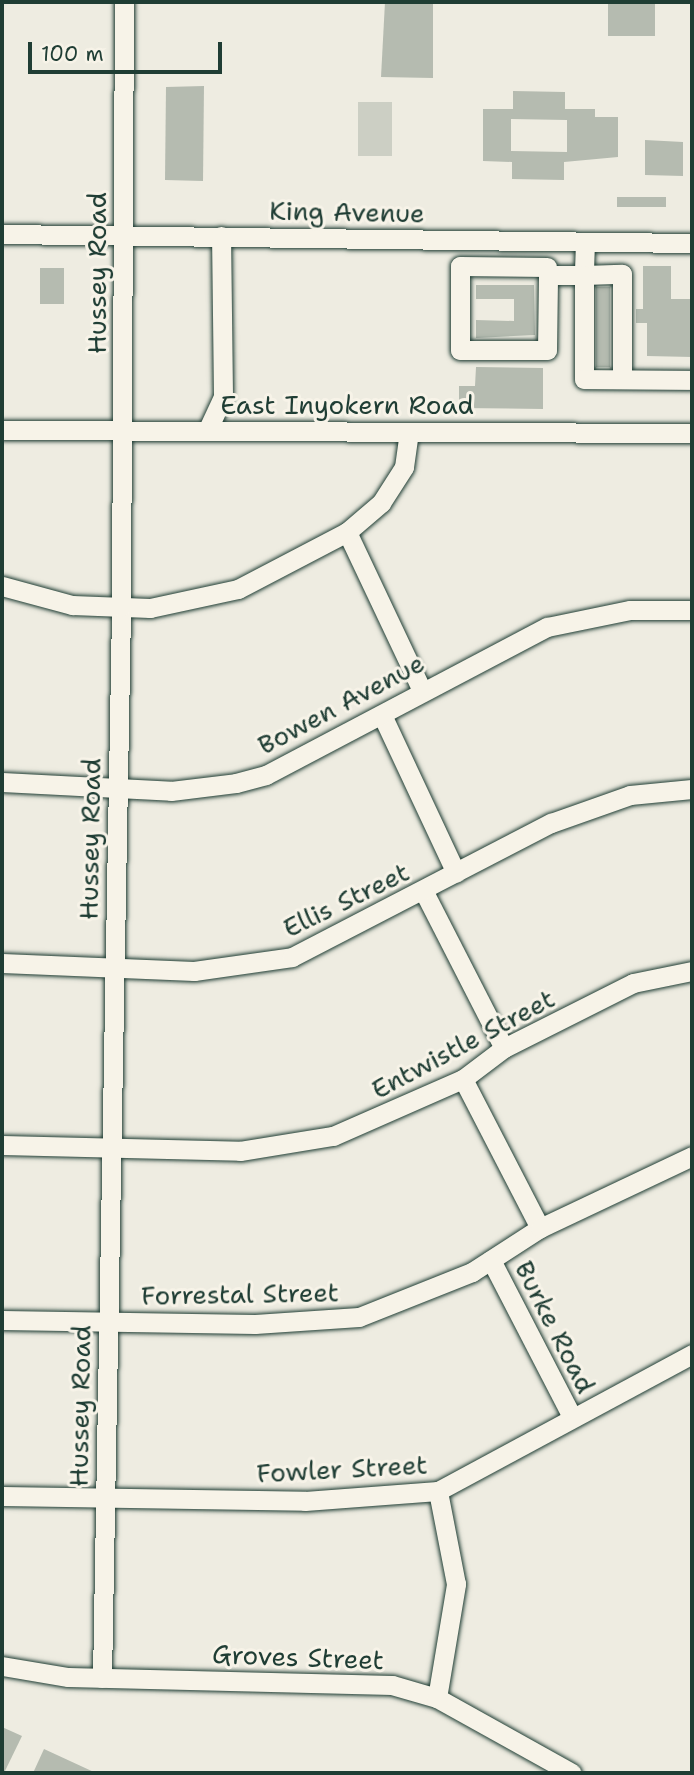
<!DOCTYPE html>
<style>
body{margin:0}
#map{position:relative;width:694px;height:1775px;overflow:hidden;background:#eeece1;font-family:"Shantell Sans",sans-serif}
div>[style]{position:absolute}
.green>*{inset:0;background:#cccfc4}
.building>*{inset:0;background:#b5bbb0}
.roads{filter:drop-shadow(0 0 2px #1f3d34) drop-shadow(0 0 2px #1f3d34)}
.minor>*{height:19px;margin:-9.5px;padding:0 9.5px;transform-origin:9.5px;border-radius:9.5px;background:#f7f3e8}
span{translate:-50% -50%;white-space:nowrap;text-align:center;line-height:1.15;-webkit-text-stroke:6px #f7f3e8;paint-order:stroke}
.street-label{font-size:26px;color:#1f3d34}
.frame{position:absolute;inset:0;border:4px solid #1f3d34;pointer-events:none}
.scale{position:absolute;left:28px;top:42px;width:194px;height:32px;box-sizing:border-box;border:4px solid #1f3d34;border-top:0;padding-left:9px;font-size:21px;line-height:24px;white-space:nowrap;color:#1f3d34;-webkit-text-stroke:5px #f7f3e8;paint-order:stroke}
</style>
<div id="map">
<div class="green">
<i style="clip-path:polygon(358px 102px,392px 102px,392px 156px,358px 156px)"></i>
</div>
<div class="building">
<i style="clip-path:polygon(385px 2px,433px 2px,433px 78px,381px 77px)"></i>
<i style="clip-path:polygon(608px 2px,655px 2px,655px 36px,608px 36px)"></i>
<i style="clip-path:polygon(204px 86px,203px 181px,165px 180px,166px 87px)"></i>
<i style="clip-path:polygon(evenodd,513px 91px,565px 92px,565px 109px,595px 109px,595px 117px,618px 117px,618px 157px,564px 162px,564px 180px,512px 179px,512px 162px,483px 161px,483px 109px,513px 109px,513px 91px,511px 119px,567px 120px,567px 152px,511px 151px,511px 119px)"></i>
<i style="clip-path:polygon(645px 140px,683px 142px,683px 176px,645px 175px)"></i>
<i style="clip-path:polygon(617px 197px,666px 197px,666px 207px,617px 207px)"></i>
<i style="clip-path:polygon(643px 266px,671px 266px,671px 299px,692px 299px,692px 357px,647px 356px,647px 323px,636px 323px,636px 309px,643px 309px)"></i>
<i style="clip-path:polygon(40px 268px,64px 268px,64px 304px,40px 304px)"></i>
<i style="clip-path:polygon(476px 285px,534px 285px,535px 335px,476px 338px,476px 320px,514px 321px,514px 299px,476px 299px)"></i>
<i style="clip-path:polygon(596px 287px,610px 287px,610px 367px,596px 367px)"></i>
<i style="clip-path:polygon(476px 367px,543px 368px,543px 409px,459px 408px,459px 386px,475px 386px)"></i>
<i style="clip-path:polygon(2px 1727px,22px 1736px,4px 1773px,2px 1773px)"></i>
<i style="clip-path:polygon(44px 1749px,96px 1773px,33px 1773px)"></i>
</div>
<div class="roads">
<div class="minor">
<i style="left:2px;top:234px;width:690px;rotate:0.75deg"></i>
<i style="left:585px;top:242px;width:33px;rotate:92deg"></i>
<i style="left:584px;top:275px;width:38px;rotate:-2deg"></i>
<i style="left:622px;top:274px;width:105px;rotate:90deg"></i>
<i style="left:547px;top:267px;width:87px;rotate:-179.3deg"></i>
<i style="left:460px;top:266px;width:84px;rotate:90deg"></i>
<i style="left:460px;top:350px;width:87px"></i>
<i style="left:547px;top:350px;width:75px;rotate:-89.2deg"></i>
<i style="left:548px;top:275px;width:36px"></i>
<i style="left:584px;top:275px;width:104px;rotate:90deg"></i>
<i style="left:584px;top:379px;width:108px;rotate:0.5deg"></i>
<i style="left:2px;top:430px;width:690px;rotate:0.25deg"></i>
<i style="left:207px;top:431px;width:38px;rotate:-65deg"></i>
<i style="left:223px;top:396px;width:160px;rotate:-90.7deg"></i>
<i style="left:347px;top:532px;width:176px;rotate:64.7deg"></i>
<i style="left:2px;top:586px;width:73px;rotate:15.2deg"></i>
<i style="left:72px;top:605px;width:78px;rotate:2.2deg"></i>
<i style="left:150px;top:608px;width:90px;rotate:-12.2deg"></i>
<i style="left:238px;top:589px;width:123px;rotate:-27.6deg"></i>
<i style="left:347px;top:532px;width:45px;rotate:-40.5deg"></i>
<i style="left:381px;top:503px;width:43px;rotate:-57.4deg"></i>
<i style="left:404px;top:467px;width:35px;rotate:-82deg"></i>
<i style="left:382px;top:715px;width:174px;rotate:64.9deg"></i>
<i style="left:2px;top:782px;width:169px;rotate:3deg"></i>
<i style="left:171px;top:791px;width:65px;rotate:-7deg"></i>
<i style="left:236px;top:783px;width:31px;rotate:-15deg"></i>
<i style="left:266px;top:775px;width:318px;rotate:-27.8deg"></i>
<i style="left:547px;top:627px;width:85px;rotate:-11.6deg"></i>
<i style="left:630px;top:610px;width:62px"></i>
<i style="left:424px;top:892px;width:175px;rotate:62.9deg"></i>
<i style="left:2px;top:963px;width:192px;rotate:2.4deg"></i>
<i style="left:194px;top:971px;width:99px;rotate:-8.1deg"></i>
<i style="left:292px;top:957px;width:292px;rotate:-27.4deg"></i>
<i style="left:551px;top:823px;width:84px;rotate:-19.5deg"></i>
<i style="left:630px;top:795px;width:62px;rotate:-5.5deg"></i>
<i style="left:463px;top:1079px;width:168px;rotate:62.7deg"></i>
<i style="left:2px;top:1145px;width:238px;rotate:1.4deg"></i>
<i style="left:240px;top:1151px;width:94px;rotate:-9.2deg"></i>
<i style="left:333px;top:1136px;width:142px;rotate:-23.7deg"></i>
<i style="left:463px;top:1079px;width:51px;rotate:-37.1deg"></i>
<i style="left:504px;top:1048px;width:144px;rotate:-26.7deg"></i>
<i style="left:633px;top:983px;width:60px;rotate:-11.5deg"></i>
<i style="left:491px;top:1260px;width:177px;rotate:62.7deg"></i>
<i style="left:2px;top:1320px;width:253px;rotate:0.9deg"></i>
<i style="left:255px;top:1324px;width:104px;rotate:-3.9deg"></i>
<i style="left:359px;top:1317px;width:122px;rotate:-21.7deg"></i>
<i style="left:472px;top:1272px;width:81px;rotate:-32.9deg"></i>
<i style="left:540px;top:1228px;width:168px;rotate:-25.3deg"></i>
<i style="left:2px;top:1496px;width:303px;rotate:0.9deg"></i>
<i style="left:305px;top:1501px;width:133px;rotate:-4.3deg"></i>
<i style="left:438px;top:1491px;width:289px;rotate:-28.3deg"></i>
<i style="left:2px;top:1666px;width:67px;rotate:9.5deg"></i>
<i style="left:68px;top:1677px;width:324px;rotate:1.4deg"></i>
<i style="left:392px;top:1685px;width:47px;rotate:16.1deg"></i>
<i style="left:437px;top:1698px;width:154px;rotate:29.1deg"></i>
<i style="left:102px;top:1678px;width:1071px;rotate:-88.98deg"></i>
<i style="left:121px;top:607px;width:605px;rotate:-89.72deg"></i>
<i style="left:437px;top:1698px;width:116px;rotate:-80.5deg"></i>
<i style="left:456px;top:1584px;width:95px;rotate:-101deg"></i>
</div>
</div>
<div class="street-label">
<span style="left:347px;top:212px;rotate:1deg">King Avenue</span>
<span style="left:97px;top:273px;rotate:-90deg">Hussey Road</span>
<span style="left:347px;top:405px">East Inyokern Road</span>
<span style="left:341px;top:704px;rotate:-28deg">Bowen Avenue</span>
<span style="left:90px;top:839px;rotate:-89deg">Hussey Road</span>
<span style="left:346px;top:900px;rotate:-26deg">Ellis Street</span>
<span style="left:463px;top:1044px;rotate:-28deg">Entwistle Street</span>
<span style="left:240px;top:1294px;rotate:-1deg">Forrestal Street</span>
<span style="left:555px;top:1327px;rotate:63deg">Burke Road</span>
<span style="left:80px;top:1406px;rotate:-89deg">Hussey Road</span>
<span style="left:342px;top:1469px;rotate:-3deg">Fowler Street</span>
<span style="left:298px;top:1657px;rotate:2deg">Groves Street</span>
</div>
<div class="frame"></div>
<div class="scale">100 m</div>
</div>
